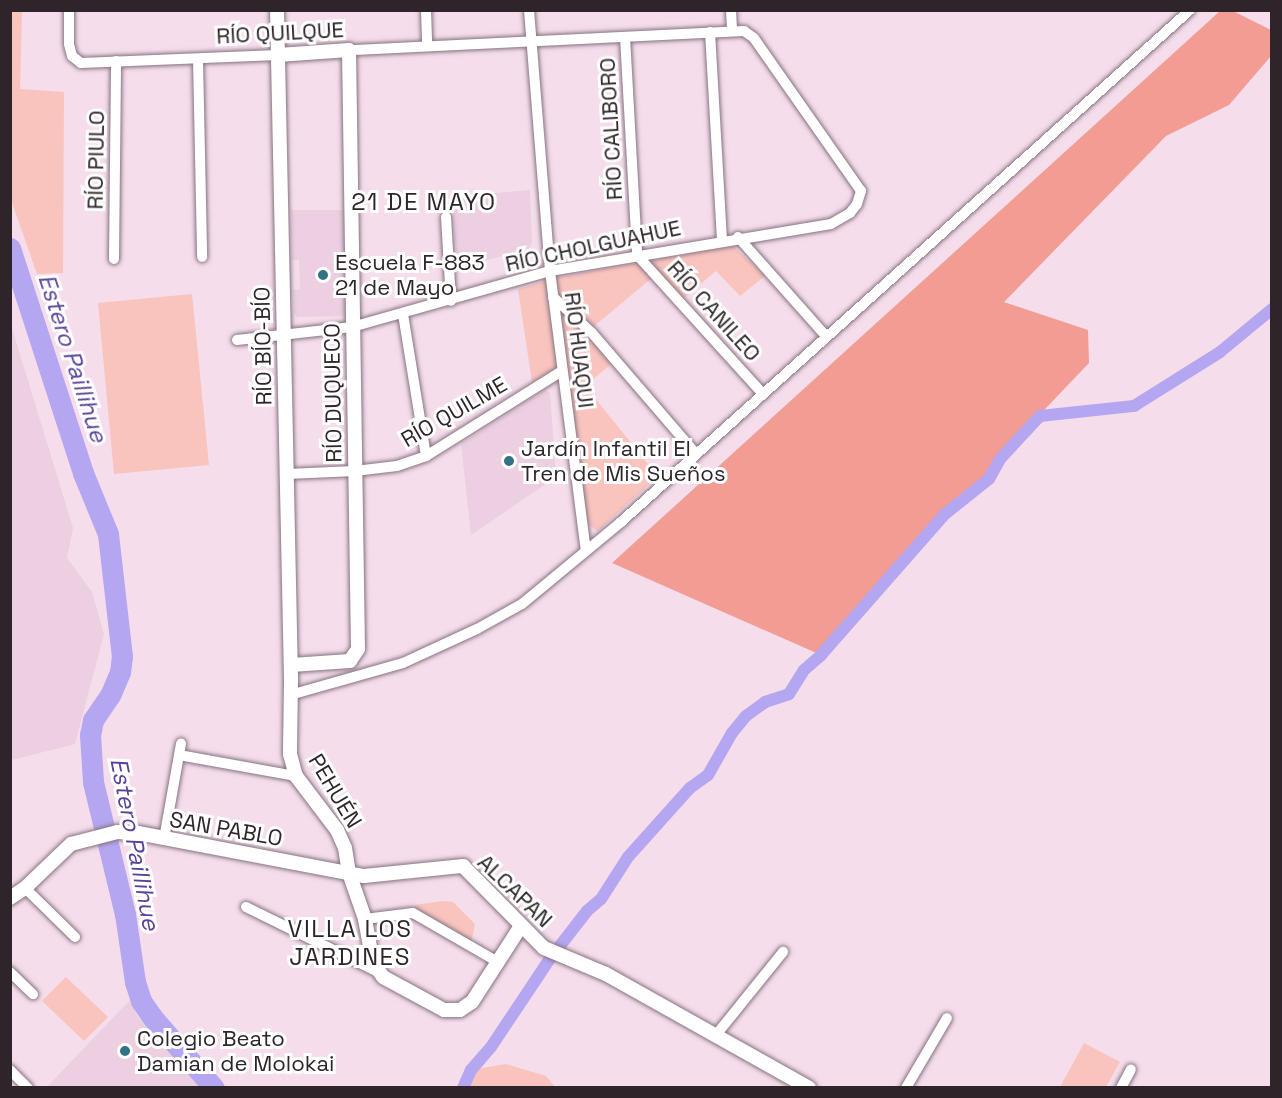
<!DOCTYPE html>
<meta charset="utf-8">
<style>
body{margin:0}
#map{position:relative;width:1282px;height:1098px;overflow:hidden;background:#f5ddec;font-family:"Space Grotesk",sans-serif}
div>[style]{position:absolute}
.built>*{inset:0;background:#eccfe1}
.green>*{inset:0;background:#f9c4be}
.forest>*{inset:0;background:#f29c93}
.canal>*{height:12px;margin:-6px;padding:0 6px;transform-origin:6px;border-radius:6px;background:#b4a6f0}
.river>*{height:21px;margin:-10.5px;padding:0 10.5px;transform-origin:10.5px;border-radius:10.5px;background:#b4a6f0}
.roads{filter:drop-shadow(0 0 2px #877380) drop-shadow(0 0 2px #877380)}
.minor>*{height:10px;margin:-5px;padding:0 5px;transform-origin:5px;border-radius:5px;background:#fff}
.tertiary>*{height:14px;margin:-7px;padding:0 7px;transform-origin:7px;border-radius:7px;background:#fff}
.dots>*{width:16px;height:16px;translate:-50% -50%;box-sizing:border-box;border:3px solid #fff;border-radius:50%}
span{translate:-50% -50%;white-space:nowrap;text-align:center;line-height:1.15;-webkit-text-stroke:6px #fff;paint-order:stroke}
.street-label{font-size:22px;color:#2d252a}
.poi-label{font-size:22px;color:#2d252a}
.left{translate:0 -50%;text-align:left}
.neighbourhood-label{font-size:24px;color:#2d252a;letter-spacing:1.5px}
.water-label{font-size:24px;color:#594399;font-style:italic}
.frame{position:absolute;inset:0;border:12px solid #2d252a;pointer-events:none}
</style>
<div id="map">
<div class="built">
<i style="clip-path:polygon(530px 190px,532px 243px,529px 249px,462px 267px,457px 262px,452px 197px)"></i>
<i style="clip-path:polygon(291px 210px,346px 210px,347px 316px,297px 317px,294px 313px,293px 290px,300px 289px,299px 260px,292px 260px)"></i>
<i style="clip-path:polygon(11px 325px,73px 528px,67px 558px,92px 592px,104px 634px,75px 744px,11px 760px)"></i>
<i style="clip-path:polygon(545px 390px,550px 393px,556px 477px,471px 535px,461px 444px)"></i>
<i style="clip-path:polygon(131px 999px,136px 1014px,199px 1087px,47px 1087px)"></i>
</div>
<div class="green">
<i style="clip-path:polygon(10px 11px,22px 11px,20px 89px,64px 92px,63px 273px,37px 274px,11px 200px)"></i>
<i style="clip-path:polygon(733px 246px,765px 276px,740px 296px,716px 271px,684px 298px,659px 272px,586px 333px,611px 364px,585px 386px,658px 476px,598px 531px,586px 524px,565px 363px,532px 382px,518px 289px,559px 277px)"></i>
<i style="clip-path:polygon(192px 294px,209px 465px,114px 474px,98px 303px)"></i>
<i style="clip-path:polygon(443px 901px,453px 902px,475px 924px,471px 944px,413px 910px,415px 905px)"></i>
<i style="clip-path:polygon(66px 977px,108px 1017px,84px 1041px,42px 1001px)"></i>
<i style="clip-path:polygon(1084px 1043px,1120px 1062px,1106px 1087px,1060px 1087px)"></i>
<i style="clip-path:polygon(506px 1064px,546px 1076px,555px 1087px,463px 1087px,471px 1070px)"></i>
</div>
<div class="forest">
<i style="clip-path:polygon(1220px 11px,1233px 11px,1271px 30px,1271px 56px,1229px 105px,1166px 136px,1004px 302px,1088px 330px,1089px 363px,1024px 431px,1000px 459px,989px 479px,945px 514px,821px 655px,612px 563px)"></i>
</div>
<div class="canal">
<i style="left:463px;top:1088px;width:20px;rotate:-66deg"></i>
<i style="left:471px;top:1070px;width:30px;rotate:-49deg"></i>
<i style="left:491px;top:1047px;width:105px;rotate:-56.3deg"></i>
<i style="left:549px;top:960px;width:62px;rotate:-52.2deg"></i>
<i style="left:587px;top:911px;width:18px;rotate:-41deg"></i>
<i style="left:601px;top:899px;width:50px;rotate:-57.3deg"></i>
<i style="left:628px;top:857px;width:93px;rotate:-48.1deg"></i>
<i style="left:690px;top:788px;width:22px;rotate:-36deg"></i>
<i style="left:708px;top:775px;width:48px;rotate:-60.3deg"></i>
<i style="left:732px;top:733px;width:22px;rotate:-51deg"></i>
<i style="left:746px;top:716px;width:24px;rotate:-36deg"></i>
<i style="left:765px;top:702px;width:25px;rotate:-18deg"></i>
<i style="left:789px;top:694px;width:28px;rotate:-58deg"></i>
<i style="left:804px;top:670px;width:23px;rotate:-41deg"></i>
<i style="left:821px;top:655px;width:188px;rotate:-48.7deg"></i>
<i style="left:945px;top:514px;width:56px;rotate:-38.5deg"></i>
<i style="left:989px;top:479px;width:23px;rotate:-61deg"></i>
<i style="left:1000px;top:459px;width:59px;rotate:-47.1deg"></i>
<i style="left:1040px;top:416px;width:95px;rotate:-6.1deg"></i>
<i style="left:1134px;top:406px;width:102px;rotate:-32.1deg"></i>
<i style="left:1220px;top:352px;width:67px;rotate:-39.6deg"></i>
</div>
<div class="river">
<i style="left:10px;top:248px;width:237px;rotate:72deg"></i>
<i style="left:83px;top:473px;width:66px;rotate:67.7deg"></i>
<i style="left:108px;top:534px;width:123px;rotate:83.5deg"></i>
<i style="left:122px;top:656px;width:16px;rotate:97deg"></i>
<i style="left:120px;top:672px;width:25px;rotate:113deg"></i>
<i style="left:110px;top:695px;width:30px;rotate:124deg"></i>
<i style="left:93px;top:720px;width:15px;rotate:101deg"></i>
<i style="left:90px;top:735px;width:47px;rotate:86.3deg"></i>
<i style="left:93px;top:782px;width:136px;rotate:76.4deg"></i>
<i style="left:125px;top:914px;width:69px;rotate:81.6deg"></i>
<i style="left:135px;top:982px;width:20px;rotate:72deg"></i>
<i style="left:141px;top:1001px;width:19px;rotate:55deg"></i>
<i style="left:152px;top:1017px;width:94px;rotate:48.9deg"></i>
</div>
<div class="roads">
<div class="minor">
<i style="left:69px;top:10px;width:34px;rotate:90deg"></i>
<i style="left:69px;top:44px;width:12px;rotate:76deg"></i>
<i style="left:72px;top:56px;width:11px;rotate:38deg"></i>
<i style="left:81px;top:63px;width:197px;rotate:-2.3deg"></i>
<i style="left:426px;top:10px;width:35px;rotate:88deg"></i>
<i style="left:529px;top:10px;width:262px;rotate:85.4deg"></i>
<i style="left:550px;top:271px;width:282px;rotate:82.7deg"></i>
<i style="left:731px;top:10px;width:20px;rotate:87deg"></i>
<i style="left:710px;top:32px;width:208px;rotate:86.7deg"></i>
<i style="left:625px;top:37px;width:218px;rotate:86.8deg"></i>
<i style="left:637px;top:255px;width:186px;rotate:47.8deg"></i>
<i style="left:198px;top:59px;width:198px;rotate:88.8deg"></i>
<i style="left:446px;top:217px;width:84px;rotate:86.6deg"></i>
<i style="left:738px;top:237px;width:132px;rotate:48.4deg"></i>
<i style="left:114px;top:259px;width:198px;rotate:-89.4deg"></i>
<i style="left:553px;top:297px;width:53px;rotate:42.7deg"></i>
<i style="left:592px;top:333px;width:160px;rotate:49.3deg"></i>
<i style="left:403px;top:314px;width:144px;rotate:80.8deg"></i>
<i style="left:237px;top:340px;width:116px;rotate:-6.4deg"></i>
<i style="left:352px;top:327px;width:206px;rotate:-15.8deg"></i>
<i style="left:550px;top:271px;width:285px;rotate:-9.5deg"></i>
<i style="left:831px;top:224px;width:22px;rotate:-30deg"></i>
<i style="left:850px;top:213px;width:11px;rotate:-52deg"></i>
<i style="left:857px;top:204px;width:14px;rotate:-73deg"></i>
<i style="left:861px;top:191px;width:187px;rotate:-125deg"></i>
<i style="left:754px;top:38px;width:12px;rotate:-145deg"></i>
<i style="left:744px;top:31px;width:395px;rotate:177.2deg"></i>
<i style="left:287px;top:474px;width:68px;rotate:-2.5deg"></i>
<i style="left:355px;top:471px;width:42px;rotate:-6.8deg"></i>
<i style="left:397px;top:466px;width:31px;rotate:-19deg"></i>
<i style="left:426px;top:456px;width:160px;rotate:-32deg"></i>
<i style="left:290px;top:695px;width:117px;rotate:-15.8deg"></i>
<i style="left:403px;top:663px;width:81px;rotate:-24.7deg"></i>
<i style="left:477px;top:629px;width:51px;rotate:-29.1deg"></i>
<i style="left:522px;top:604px;width:129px;rotate:-39.6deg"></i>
<i style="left:621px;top:522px;width:765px;rotate:-41.98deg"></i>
<i style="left:179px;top:755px;width:119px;rotate:10.2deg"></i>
<i style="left:164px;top:839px;width:97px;rotate:-79.9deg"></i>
<i style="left:25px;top:888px;width:70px;rotate:44.4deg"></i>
<i style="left:246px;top:907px;width:145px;rotate:26.2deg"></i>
<i style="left:365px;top:919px;width:48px;rotate:-7.1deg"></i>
<i style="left:413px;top:913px;width:98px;rotate:30deg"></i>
<i style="left:10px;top:972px;width:32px;rotate:44deg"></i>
<i style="left:716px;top:1035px;width:107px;rotate:-51.1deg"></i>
<i style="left:10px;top:1070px;width:25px;rotate:45deg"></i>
<i style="left:906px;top:1088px;width:81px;rotate:-59.6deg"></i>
<i style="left:1121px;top:1088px;width:21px;rotate:-62deg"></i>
</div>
<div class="tertiary">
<i style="left:277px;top:10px;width:671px;rotate:88.8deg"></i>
<i style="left:291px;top:681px;width:73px;rotate:90.8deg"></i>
<i style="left:290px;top:754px;width:23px;rotate:75deg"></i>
<i style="left:296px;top:776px;width:68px;rotate:52.8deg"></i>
<i style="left:337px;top:830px;width:20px;rotate:66deg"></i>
<i style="left:345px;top:848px;width:25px;rotate:81deg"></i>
<i style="left:349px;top:873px;width:49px;rotate:70.8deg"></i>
<i style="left:365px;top:919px;width:45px;rotate:79.7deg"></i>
<i style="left:373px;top:963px;width:17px;rotate:54deg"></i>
<i style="left:383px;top:977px;width:69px;rotate:28.4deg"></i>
<i style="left:444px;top:1010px;width:16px"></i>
<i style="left:460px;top:1010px;width:14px;rotate:-34deg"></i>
<i style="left:472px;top:1002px;width:90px;rotate:-57.2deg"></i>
<i style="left:278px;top:55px;width:71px;rotate:-4deg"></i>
<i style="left:349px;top:50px;width:599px;rotate:89.14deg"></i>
<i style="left:358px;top:649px;width:14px;rotate:124deg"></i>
<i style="left:350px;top:661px;width:59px;rotate:176.1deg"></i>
<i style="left:10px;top:898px;width:18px;rotate:-34deg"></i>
<i style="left:25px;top:888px;width:64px;rotate:-43.7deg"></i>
<i style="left:71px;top:844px;width:48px;rotate:-14.6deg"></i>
<i style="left:117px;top:832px;width:21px;rotate:3deg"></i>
<i style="left:138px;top:833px;width:230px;rotate:10.8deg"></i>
<i style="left:364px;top:876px;width:100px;rotate:-5.8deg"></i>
<i style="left:463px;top:866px;width:115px;rotate:45.4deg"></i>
<i style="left:544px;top:948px;width:67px;rotate:22.8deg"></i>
<i style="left:606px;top:974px;width:233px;rotate:29.3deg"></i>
</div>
</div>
<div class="dots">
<i style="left:323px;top:275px;background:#327286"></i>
<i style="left:509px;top:461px;background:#327286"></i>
<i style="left:125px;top:1051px;background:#327286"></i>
</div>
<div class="street-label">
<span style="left:280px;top:33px;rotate:-3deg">RÍO QUILQUE</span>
<span style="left:611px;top:129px;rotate:-93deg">RÍO CALIBORO</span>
<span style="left:96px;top:160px;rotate:-89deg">RÍO PIULO</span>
<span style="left:593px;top:246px;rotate:-12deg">RÍO CHOLGUAHUE</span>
<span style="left:714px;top:311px;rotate:48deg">RÍO CANILEO</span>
<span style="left:263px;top:346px;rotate:-91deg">RÍO BÍO-BÍO</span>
<span style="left:579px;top:350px;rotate:83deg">RÍO HUAQUI</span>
<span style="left:333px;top:393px;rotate:-91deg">RÍO DUQUECO</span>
<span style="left:454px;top:412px;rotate:-30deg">RÍO QUILME</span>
<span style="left:335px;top:791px;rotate:59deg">PEHUÉN</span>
<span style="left:226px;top:829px;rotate:10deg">SAN PABLO</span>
<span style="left:515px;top:891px;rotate:44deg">ALCAPAN</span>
</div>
<div class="poi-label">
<span class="left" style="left:335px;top:275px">Escuela F-883<br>21 de Mayo</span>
<span class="left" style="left:521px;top:461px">Jardín Infantil El<br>Tren de Mis Sueños</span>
<span class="left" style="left:137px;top:1051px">Colegio Beato<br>Damian de Molokai</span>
</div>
<div class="neighbourhood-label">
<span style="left:424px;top:202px">21 DE MAYO</span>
<span style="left:350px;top:943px">VILLA LOS<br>JARDINES</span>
</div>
<div class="water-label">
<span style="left:73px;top:358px;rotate:72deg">Estero Paillihue</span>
<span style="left:135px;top:844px;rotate:79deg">Estero Paillihue</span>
</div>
<div class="frame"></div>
</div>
